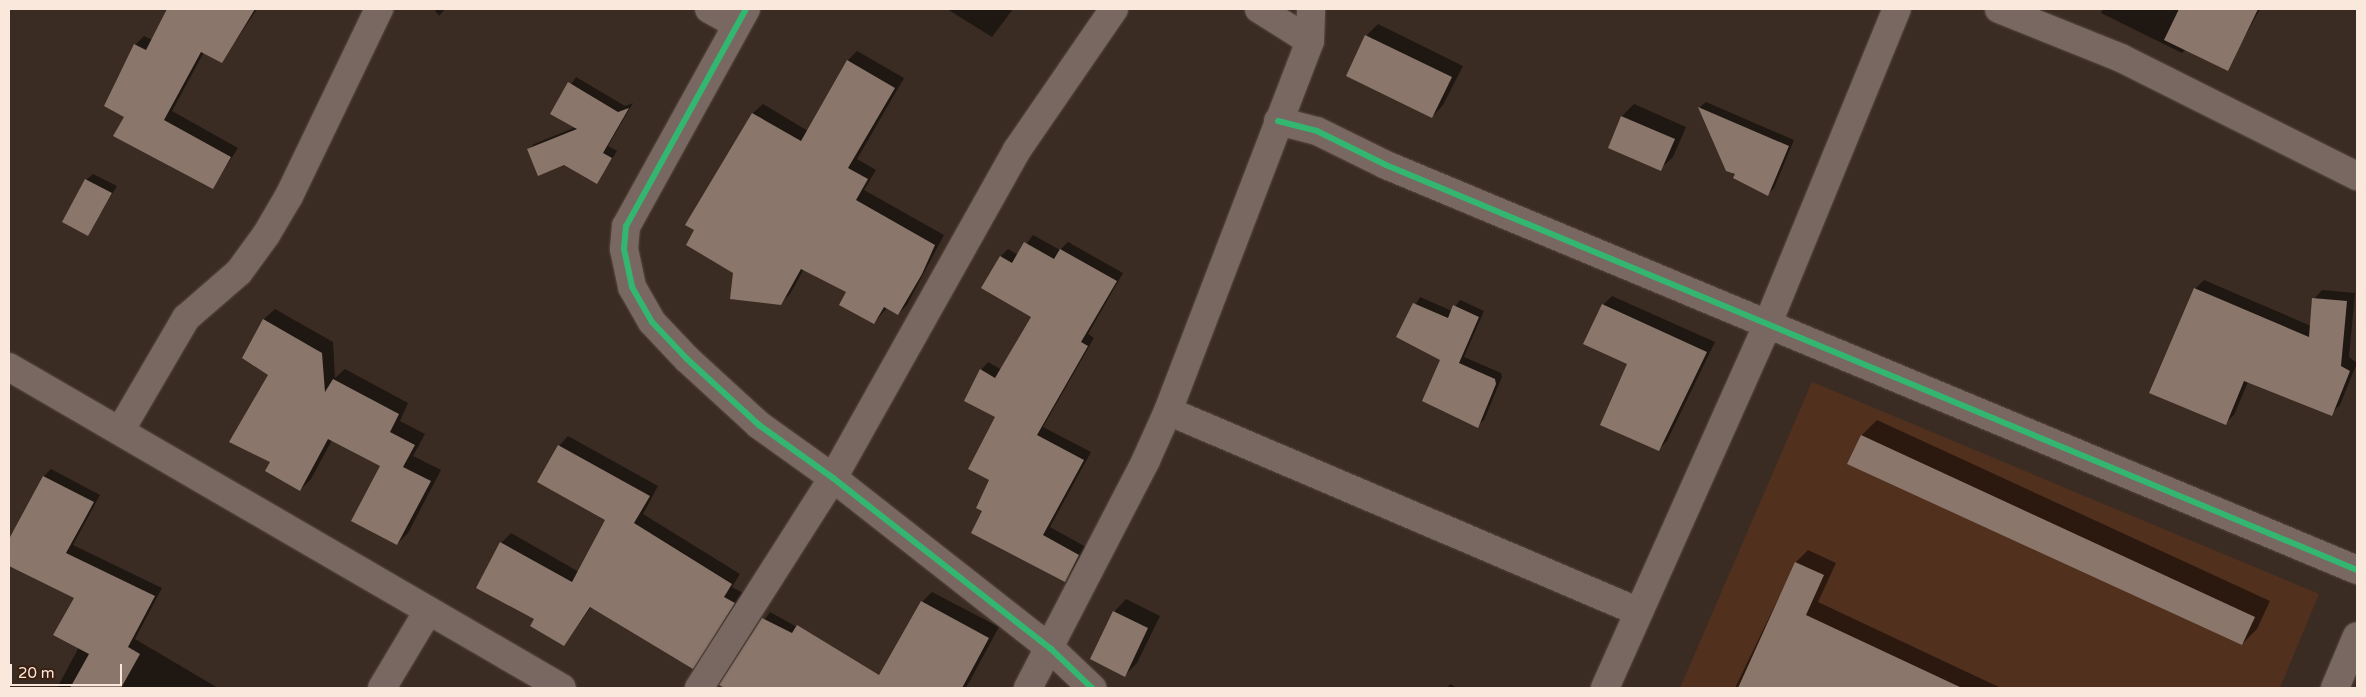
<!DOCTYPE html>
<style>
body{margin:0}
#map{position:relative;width:2366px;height:697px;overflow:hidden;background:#3b2c23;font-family:"Varela Round",sans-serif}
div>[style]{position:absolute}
.built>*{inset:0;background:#51301d}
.shadow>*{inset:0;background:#0007}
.building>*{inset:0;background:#8a766a}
.roads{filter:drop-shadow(0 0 1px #584b42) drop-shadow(0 0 1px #584b42)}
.street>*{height:28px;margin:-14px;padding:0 14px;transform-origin:14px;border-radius:14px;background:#786861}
.cycleway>*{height:6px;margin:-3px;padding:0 3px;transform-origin:3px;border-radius:3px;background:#33b770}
span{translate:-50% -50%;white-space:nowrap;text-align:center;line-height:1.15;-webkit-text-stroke:5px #3b200f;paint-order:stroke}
.frame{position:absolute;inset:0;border:10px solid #fae8dd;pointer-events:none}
.scale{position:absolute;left:10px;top:664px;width:112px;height:22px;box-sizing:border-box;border:2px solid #fae8dd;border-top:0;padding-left:6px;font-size:15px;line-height:18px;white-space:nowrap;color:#fae8dd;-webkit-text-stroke:4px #3b200f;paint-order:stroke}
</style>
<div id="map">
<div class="built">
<i style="clip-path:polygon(1812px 382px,2319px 594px,2280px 688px,1680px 688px)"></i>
</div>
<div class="shadow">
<i style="clip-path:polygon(169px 9px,257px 9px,222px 62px,204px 52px,172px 111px,238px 148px,213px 187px,126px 116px,114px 85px,135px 45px,144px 36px,152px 40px)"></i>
<i style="clip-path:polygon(434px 9px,445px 9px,439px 16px)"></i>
<i style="clip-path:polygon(947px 9px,1013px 9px,992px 37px)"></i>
<i style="clip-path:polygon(2103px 9px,2260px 9px,2227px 69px,2186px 49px,2182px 53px,2101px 13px)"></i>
<i style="clip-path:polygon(1378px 24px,1463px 66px,1443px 105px,1432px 117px,1366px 36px)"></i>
<i style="clip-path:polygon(857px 51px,904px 78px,857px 159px,876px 170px,864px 190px,944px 235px,907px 305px,898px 314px,887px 308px,874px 323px,847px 292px,804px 269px,790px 294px,780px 304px,734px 272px,696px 230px,687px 225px,753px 113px,763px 104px,808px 131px,848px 60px)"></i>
<i style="clip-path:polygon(576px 77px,625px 106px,633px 103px,608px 146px,617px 151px,597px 182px,564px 164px,528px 150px,534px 144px,576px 127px,552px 113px)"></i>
<i style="clip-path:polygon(1706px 102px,1794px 140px,1774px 188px,1768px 194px,1727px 170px,1700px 107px)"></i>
<i style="clip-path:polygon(1634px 104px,1686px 127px,1673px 157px,1660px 169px,1609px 147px,1622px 116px)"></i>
<i style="clip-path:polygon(93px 174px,117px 186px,88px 234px,86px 180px)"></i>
<i style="clip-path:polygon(1033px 235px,1060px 250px,1068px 242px,1123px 273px,1088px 334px,1094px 338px,1043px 427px,1091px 452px,1050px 527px,1086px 547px,1065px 581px,991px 480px,997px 417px,981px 370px,988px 362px,1002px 370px,1033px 316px,1001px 256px,1008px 249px,1018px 255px)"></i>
<i style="clip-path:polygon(2204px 280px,2311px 326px,2314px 299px,2322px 290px,2355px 293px,2349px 357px,2357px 363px,2340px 405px,2331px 414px,2248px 382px,2234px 415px,2225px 423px,2195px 289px)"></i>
<i style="clip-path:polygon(1612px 296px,1715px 342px,1667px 441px,1658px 450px,1629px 363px,1603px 305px)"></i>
<i style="clip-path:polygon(1420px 297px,1452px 311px,1460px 300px,1484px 311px,1464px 357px,1501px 373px,1502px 377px,1484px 420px,1477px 426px,1441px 359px,1397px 337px)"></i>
<i style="clip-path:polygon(275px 309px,333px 342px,335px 378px,345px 369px,408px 403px,400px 421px,425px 434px,413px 456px,441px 470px,408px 533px,397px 544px,381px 466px,332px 440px,311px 479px,300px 490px,272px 462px,270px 375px,244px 358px,264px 319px)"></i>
<i style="clip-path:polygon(1877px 420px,2270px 601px,2257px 629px,2242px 644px,1849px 463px,1862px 435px)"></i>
<i style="clip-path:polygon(568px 436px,658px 486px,643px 514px,740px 574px,732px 587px,743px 593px,693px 667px,592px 606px,564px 645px,536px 618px,478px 588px,501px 543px,511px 533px,579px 572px,607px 519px,559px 446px)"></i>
<i style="clip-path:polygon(51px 469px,100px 495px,73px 545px,162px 588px,135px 639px,218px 688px,57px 688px,79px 647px,76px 597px,9px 565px,9px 543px,44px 476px)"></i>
<i style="clip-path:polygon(1808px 550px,1836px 563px,1818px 602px,2001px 688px,1889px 688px,1856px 673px,1848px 688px,1735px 688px,1796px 562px)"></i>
<i style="clip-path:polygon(932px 592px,999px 627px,966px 688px,898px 688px,879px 678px,922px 602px)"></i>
<i style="clip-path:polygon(1126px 599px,1160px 616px,1137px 663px,1125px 675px,1114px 612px)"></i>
<i style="clip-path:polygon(770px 612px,806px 632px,779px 688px,730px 688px,722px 684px)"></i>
<i style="clip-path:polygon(1450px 684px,1458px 688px,1447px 688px)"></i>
</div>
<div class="building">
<i style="clip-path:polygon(167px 9px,255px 9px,222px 63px,201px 52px,164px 120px,231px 157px,213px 189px,113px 136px,124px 117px,104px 106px,134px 44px,146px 50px)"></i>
<i style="clip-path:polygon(2179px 9px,2258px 9px,2228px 71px,2164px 40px)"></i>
<i style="clip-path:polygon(1365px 35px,1452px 77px,1432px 118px,1346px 76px)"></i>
<i style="clip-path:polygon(847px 60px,895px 88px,848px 168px,868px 179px,856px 200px,935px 245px,922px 274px,898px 315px,884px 307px,874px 324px,839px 305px,846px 292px,801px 269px,781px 305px,730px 299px,733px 273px,686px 245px,694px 230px,685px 225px,752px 113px,801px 141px)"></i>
<i style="clip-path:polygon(568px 82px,618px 112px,629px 108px,603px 153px,612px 158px,597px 184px,564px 165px,538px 176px,527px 149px,577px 129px,550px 114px)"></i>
<i style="clip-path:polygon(1698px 107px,1789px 146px,1768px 196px,1733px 178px,1735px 174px,1726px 171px)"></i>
<i style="clip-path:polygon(1621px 116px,1675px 139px,1661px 171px,1608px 148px)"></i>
<i style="clip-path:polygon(85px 179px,112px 193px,88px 236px,62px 222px)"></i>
<i style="clip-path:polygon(1024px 242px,1054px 259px,1060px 249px,1117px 281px,1081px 342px,1088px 346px,1037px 435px,1084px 460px,1043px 535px,1079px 555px,1065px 582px,971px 533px,982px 511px,976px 508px,989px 480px,968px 469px,995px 417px,964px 401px,980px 369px,995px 378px,1031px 317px,981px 288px,1000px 256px,1012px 263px)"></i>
<i style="clip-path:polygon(2194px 288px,2309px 337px,2312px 298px,2347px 301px,2341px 366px,2350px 371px,2332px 416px,2244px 381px,2226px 425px,2149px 393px)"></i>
<i style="clip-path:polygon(1413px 303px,1448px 318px,1453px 305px,1479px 317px,1459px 363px,1495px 379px,1496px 384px,1478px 428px,1422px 401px,1440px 360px,1396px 337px)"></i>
<i style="clip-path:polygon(1602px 304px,1707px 352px,1659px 451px,1600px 425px,1627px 364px,1583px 344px)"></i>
<i style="clip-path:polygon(263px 319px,322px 353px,325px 392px,333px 379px,399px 414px,390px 432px,415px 445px,403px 467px,431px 481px,397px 545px,351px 521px,380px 466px,328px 439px,300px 491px,265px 471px,270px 462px,229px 442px,268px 375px,242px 358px)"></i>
<i style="clip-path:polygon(1861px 435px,2255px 617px,2242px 645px,1847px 464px)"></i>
<i style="clip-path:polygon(558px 445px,650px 496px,634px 523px,732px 584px,724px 597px,735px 603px,693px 669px,590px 607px,564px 646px,530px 626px,534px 619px,476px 588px,500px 542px,572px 582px,605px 520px,537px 482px)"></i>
<i style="clip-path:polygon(43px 476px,94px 502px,66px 553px,155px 596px,128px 647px,140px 654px,121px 688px,70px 688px,89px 654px,53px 635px,74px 598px,9px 566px,9px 539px)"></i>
<i style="clip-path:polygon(1795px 562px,1824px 575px,1806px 615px,1962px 688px,1738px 688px)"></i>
<i style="clip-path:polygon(921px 601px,989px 638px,962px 688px,725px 688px,719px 685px,762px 618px,792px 633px,797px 625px,879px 675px)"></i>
<i style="clip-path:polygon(1113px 611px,1148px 628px,1125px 677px,1090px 659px)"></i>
</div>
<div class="roads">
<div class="street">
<i style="left:709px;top:9px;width:31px;rotate:29deg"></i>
<i style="left:746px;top:9px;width:248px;rotate:118.9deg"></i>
<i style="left:626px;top:226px;width:23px;rotate:95deg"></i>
<i style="left:624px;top:249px;width:39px;rotate:78deg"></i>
<i style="left:632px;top:287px;width:40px;rotate:60.3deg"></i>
<i style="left:652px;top:322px;width:51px;rotate:46.6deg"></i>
<i style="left:687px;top:359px;width:98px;rotate:42.5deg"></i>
<i style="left:759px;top:425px;width:91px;rotate:35.6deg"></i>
<i style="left:833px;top:478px;width:277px;rotate:38.1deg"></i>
<i style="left:1051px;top:649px;width:57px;rotate:43.6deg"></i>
<i style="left:1259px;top:9px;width:60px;rotate:32.1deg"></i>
<i style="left:1999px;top:9px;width:131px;rotate:21.9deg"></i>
<i style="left:2121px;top:58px;width:264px;rotate:26.6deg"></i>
<i style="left:1278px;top:121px;width:40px;rotate:14.4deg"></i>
<i style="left:1317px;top:131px;width:77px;rotate:26.2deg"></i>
<i style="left:1386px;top:165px;width:1052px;rotate:22.64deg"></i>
<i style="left:9px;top:367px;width:639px;rotate:30.13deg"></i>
<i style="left:1168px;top:411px;width:512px;rotate:23.11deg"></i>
<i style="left:120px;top:431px;width:131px;rotate:-59.7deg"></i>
<i style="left:186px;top:318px;width:70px;rotate:-41deg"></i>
<i style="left:239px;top:272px;width:46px;rotate:-53.9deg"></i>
<i style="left:266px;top:235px;width:45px;rotate:-59.5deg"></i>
<i style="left:289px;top:196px;width:208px;rotate:-64.3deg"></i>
<i style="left:382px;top:688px;width:90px;rotate:-59.1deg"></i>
<i style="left:699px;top:688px;width:249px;rotate:-57.5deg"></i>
<i style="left:833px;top:478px;width:376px;rotate:-60.7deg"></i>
<i style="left:1017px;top:150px;width:171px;rotate:-55.5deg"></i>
<i style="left:1028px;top:688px;width:257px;rotate:-62.6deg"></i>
<i style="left:1146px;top:460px;width:54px;rotate:-65.8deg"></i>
<i style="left:1168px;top:411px;width:396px;rotate:-69deg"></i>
<i style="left:1310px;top:41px;width:32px;rotate:-88deg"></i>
<i style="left:1605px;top:688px;width:400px;rotate:-65.9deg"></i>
<i style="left:1768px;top:323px;width:339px;rotate:-67.7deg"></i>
<i style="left:2335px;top:688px;width:56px;rotate:-67.1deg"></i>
</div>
</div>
<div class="cycleway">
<i style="left:746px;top:9px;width:248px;rotate:118.9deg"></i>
<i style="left:626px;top:226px;width:23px;rotate:95deg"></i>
<i style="left:624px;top:249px;width:39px;rotate:78deg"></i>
<i style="left:632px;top:287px;width:40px;rotate:60.3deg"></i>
<i style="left:652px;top:322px;width:51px;rotate:46.6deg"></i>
<i style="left:687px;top:359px;width:98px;rotate:42.5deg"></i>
<i style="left:759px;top:425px;width:91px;rotate:35.6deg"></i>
<i style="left:833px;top:478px;width:277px;rotate:38.1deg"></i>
<i style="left:1051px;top:649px;width:57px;rotate:43.6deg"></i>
<i style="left:1278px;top:121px;width:40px;rotate:14.4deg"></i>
<i style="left:1317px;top:131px;width:77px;rotate:26.2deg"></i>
<i style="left:1386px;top:165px;width:1052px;rotate:22.64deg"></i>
</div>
<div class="frame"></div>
<div class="scale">20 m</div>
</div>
